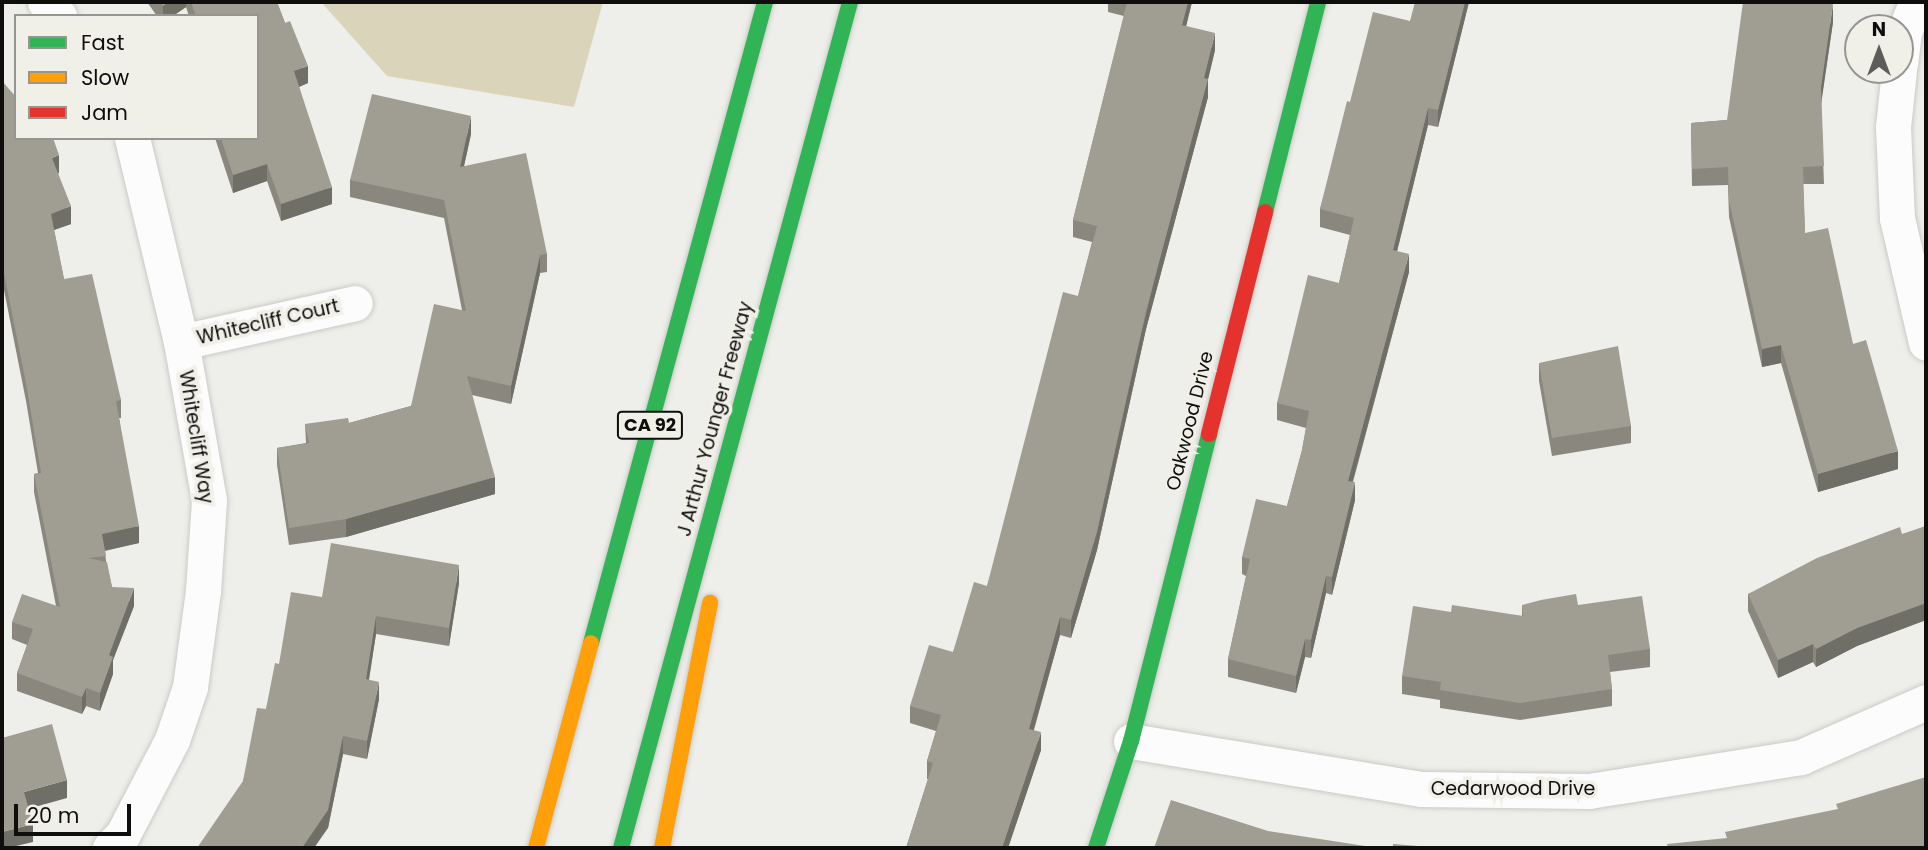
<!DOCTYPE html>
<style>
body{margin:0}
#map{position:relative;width:1928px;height:850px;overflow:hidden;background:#eeeeea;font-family:Poppins,sans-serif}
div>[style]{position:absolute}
.green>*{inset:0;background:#dad5ba}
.roads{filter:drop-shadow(0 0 2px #cacac7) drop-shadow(0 0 2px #cacac7)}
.street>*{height:35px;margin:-17.5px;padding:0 17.5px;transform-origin:17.5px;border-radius:17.5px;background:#fcfcfc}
.fast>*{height:16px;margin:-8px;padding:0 8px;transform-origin:8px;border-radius:8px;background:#30b455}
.slow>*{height:16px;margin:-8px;padding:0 8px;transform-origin:8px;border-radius:8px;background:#ff9f0a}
.jam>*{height:16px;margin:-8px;padding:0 8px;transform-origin:8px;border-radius:8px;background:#e5322d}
.wall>*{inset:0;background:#8a887e}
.shaded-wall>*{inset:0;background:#706f67}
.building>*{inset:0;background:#a09e93}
span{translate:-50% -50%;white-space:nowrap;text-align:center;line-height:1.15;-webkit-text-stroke:7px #f0efe8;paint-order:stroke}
.shield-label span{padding:2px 5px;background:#f0efe8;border:2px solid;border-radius:5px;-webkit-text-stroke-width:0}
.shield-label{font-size:18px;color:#0f0e0c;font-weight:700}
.street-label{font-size:19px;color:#0f0e0c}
.frame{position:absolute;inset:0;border:4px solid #0f0e0c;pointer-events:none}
.legend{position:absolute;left:14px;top:14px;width:245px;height:126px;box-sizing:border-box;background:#f0efe8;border:2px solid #969590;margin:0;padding:9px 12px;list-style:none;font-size:21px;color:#0f0e0c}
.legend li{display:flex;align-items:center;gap:14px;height:35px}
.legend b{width:35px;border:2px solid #969590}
.north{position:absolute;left:1844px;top:14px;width:70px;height:70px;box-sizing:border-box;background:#f0efe8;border:2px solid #969590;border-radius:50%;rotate:0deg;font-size:19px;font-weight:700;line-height:28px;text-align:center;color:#0f0e0c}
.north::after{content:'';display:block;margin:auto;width:24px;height:32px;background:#5d5c5a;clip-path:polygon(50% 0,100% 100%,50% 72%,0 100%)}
.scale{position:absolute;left:14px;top:804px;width:117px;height:32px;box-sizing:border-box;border:4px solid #0f0e0c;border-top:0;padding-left:9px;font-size:21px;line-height:24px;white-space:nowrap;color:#0f0e0c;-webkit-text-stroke:5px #f0efe8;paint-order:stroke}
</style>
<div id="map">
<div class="green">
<i style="clip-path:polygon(321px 2px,603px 2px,574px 107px,387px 76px)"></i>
</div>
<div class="roads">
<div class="street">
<i style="left:45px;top:2px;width:20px;rotate:45deg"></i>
<i style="left:1900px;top:64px;width:32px;rotate:-83deg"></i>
<i style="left:1904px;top:32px;width:33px;rotate:-67deg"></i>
<i style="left:1899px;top:70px;width:57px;rotate:96deg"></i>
<i style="left:1893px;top:127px;width:91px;rotate:87.5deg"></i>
<i style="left:1897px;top:218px;width:128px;rotate:76.9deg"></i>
<i style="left:181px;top:342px;width:178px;rotate:-12.6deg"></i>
<i style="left:1131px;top:741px;width:294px;rotate:9.4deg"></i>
<i style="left:1421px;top:789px;width:168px;rotate:0.7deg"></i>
<i style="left:1589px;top:791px;width:215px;rotate:-9.1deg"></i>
<i style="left:1801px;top:757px;width:137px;rotate:-23.7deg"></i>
<i style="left:110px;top:848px;width:19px;rotate:-47deg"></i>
<i style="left:123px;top:834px;width:106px;rotate:-62.5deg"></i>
<i style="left:172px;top:740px;width:56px;rotate:-71.2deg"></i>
<i style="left:190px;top:687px;width:97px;rotate:-82.3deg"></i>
<i style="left:203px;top:591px;width:91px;rotate:-86.2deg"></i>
<i style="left:209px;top:500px;width:160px;rotate:-100deg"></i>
<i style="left:181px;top:342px;width:210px;rotate:-103.5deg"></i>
</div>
<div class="fast">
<i style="left:1265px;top:212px;width:217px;rotate:-75.8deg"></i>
<i style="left:591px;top:643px;width:664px;rotate:-74.81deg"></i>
<i style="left:621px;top:848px;width:876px;rotate:-74.85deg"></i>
<i style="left:1096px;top:848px;width:113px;rotate:-71.9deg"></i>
<i style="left:1131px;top:741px;width:317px;rotate:-75.7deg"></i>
</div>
<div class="slow">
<i style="left:536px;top:848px;width:212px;rotate:-75deg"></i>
<i style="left:662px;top:848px;width:250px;rotate:-78.9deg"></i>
</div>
<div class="jam">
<i style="left:1209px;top:434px;width:229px;rotate:-75.8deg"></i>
</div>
</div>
<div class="wall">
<i style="clip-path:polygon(147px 2px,277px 2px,308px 83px,299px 87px,332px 204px,281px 221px,267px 181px,233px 193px,215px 138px,257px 138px,257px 16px,189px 16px,186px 7px,173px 16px,157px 16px)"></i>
<i style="clip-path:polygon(1108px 2px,1192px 2px,1186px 26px,1215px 50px,1208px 79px,1208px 97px,1146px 329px,1097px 550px,1071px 638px,1060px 635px,1034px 730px,1041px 750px,1008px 848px,906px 848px,928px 779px,927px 779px,927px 761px,936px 731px,910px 723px,910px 706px,953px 652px,987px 586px,1078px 296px,1092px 242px,1073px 237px,1073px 220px,1124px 16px,1108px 12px)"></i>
<i style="clip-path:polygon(1430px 2px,1469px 2px,1438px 127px,1428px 125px,1397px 251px,1409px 272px,1353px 482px,1355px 500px,1332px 595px,1326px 593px,1311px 658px,1305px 657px,1296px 693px,1228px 677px,1228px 659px,1246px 576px,1242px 574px,1242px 557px,1287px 506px,1302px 450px,1306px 428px,1277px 420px,1277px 403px,1339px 283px,1350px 235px,1320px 227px,1320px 209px,1350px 102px,1410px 21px)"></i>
<i style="clip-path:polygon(1833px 22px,1821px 101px,1824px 184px,1803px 184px,1805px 233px,1853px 344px,1898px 469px,1818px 492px,1781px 363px,1762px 367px,1729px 217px,1728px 185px,1692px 186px,1691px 123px,1727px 120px)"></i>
<i style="clip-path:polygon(2px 81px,59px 173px,58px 173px,71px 224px,54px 230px,64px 279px,121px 400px,121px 418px,119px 418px,139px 543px,105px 551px,106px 561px,112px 587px,134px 606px,113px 660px,113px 674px,100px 711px,86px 706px,82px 714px,17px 691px,17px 673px,27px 645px,12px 639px,12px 622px,56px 606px,34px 492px,34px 474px,38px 473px,26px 401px,2px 280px)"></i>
<i style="clip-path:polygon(471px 134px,464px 166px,547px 254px,547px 272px,540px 273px,511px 404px,472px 395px,495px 494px,346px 537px,289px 545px,277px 465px,277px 448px,306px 443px,305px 424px,349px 423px,411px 406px,462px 310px,444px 218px,350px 197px,350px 180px)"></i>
<i style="clip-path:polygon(1539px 363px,1631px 426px,1631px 443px,1552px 456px,1539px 381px)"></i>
<i style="clip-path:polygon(1926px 526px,1926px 620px,1857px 646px,1816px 667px,1813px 662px,1778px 678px,1748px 611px,1748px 594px)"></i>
<i style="clip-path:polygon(459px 583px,449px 646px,376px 634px,369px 680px,379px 699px,367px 759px,343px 754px,328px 828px,243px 781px,266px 709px,279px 664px,322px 597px)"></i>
<i style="clip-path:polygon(1522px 605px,1578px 605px,1650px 649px,1650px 667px,1610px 672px,1612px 689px,1612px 706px,1520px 720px,1440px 708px,1440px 700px,1402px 694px,1402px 676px,1451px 612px,1522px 616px)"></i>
</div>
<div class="shaded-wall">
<i style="clip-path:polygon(168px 2px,186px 2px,186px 7px,173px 16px,163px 16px,163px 6px)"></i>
<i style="clip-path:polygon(1188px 2px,1192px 2px,1182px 43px,1182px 25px)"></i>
<i style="clip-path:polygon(1465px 2px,1469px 2px,1438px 127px,1438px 110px)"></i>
<i style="clip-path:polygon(1833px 4px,1833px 22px,1821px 105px,1821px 87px)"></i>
<i style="clip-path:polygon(1215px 33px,1215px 50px,1206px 88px,1208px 79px,1208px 97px,1146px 329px,1097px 550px,1071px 638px,1071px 620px)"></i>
<i style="clip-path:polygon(308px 66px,308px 83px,294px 89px,294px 71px)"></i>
<i style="clip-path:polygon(1428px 108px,1428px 125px,1393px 268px,1393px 250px)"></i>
<i style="clip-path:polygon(471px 116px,471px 134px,460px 184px,460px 167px)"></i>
<i style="clip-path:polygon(59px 155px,59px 173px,52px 175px,52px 158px)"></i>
<i style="clip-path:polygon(267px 164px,267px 181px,233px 193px,233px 175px)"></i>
<i style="clip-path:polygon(332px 187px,332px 204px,281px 221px,281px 204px)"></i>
<i style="clip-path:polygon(71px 206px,71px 224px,51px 231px,51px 214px)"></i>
<i style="clip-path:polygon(1409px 254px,1409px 272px,1348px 498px,1348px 481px)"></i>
<i style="clip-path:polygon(540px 255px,540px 273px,511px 404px,511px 386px)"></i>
<i style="clip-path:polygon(1781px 345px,1781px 363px,1762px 367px,1762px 349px)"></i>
<i style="clip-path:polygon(1898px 451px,1898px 469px,1818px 492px,1818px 474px)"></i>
<i style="clip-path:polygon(495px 477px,495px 494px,346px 537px,346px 519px)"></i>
<i style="clip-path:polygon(1355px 482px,1355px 500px,1332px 595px,1332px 577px)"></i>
<i style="clip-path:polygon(139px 526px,139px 543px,102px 551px,102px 534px)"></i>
<i style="clip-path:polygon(459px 565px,459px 583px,449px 646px,449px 628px)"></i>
<i style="clip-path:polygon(1326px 576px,1326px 593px,1311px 658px,1311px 640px)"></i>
<i style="clip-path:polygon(134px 588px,134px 606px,113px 660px,113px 674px,100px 711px,100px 693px,109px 655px)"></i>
<i style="clip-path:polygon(1926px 603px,1926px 620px,1857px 646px,1816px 667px,1816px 649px,1857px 628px)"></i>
<i style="clip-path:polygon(376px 616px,376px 634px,366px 697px,366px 679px)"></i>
<i style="clip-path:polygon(1060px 617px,1060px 635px,1029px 746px,1029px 729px)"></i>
<i style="clip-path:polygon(1305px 639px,1305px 657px,1296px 693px,1296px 676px)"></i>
<i style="clip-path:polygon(1813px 644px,1813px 662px,1778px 678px,1778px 660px)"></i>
<i style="clip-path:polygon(379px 682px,379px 699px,367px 759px,367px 741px)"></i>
<i style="clip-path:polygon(86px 688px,86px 706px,82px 714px,82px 697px)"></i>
<i style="clip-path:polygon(1041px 732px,1041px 750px,1008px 848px,1002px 848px)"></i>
<i style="clip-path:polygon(343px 736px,343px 754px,328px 828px,314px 848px,302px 848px)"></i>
<i style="clip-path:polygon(67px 780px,67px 798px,24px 810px,24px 792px)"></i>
<i style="clip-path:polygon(33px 824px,33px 842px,8px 848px,2px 848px,2px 832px)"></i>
</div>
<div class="building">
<i style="clip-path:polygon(160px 2px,168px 2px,163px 6px)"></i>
<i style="clip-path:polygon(191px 2px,277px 2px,285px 23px,290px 21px,308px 66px,294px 71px,332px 187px,281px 204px,267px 164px,233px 175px,221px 138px,257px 138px,257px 16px,196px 16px)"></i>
<i style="clip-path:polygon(1127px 2px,1188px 2px,1182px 25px,1215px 33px,1204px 78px,1208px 79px,1146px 311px,1097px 532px,1071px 620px,1060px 617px,1029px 729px,1041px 732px,1002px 848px,906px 848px,933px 763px,927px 761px,941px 715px,910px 706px,929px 645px,953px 652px,974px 582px,987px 586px,1063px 292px,1078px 296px,1097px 226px,1073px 220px)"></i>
<i style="clip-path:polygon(1415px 2px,1431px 3px,1431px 2px,1465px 2px,1438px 110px,1428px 108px,1393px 250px,1409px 254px,1348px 481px,1355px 482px,1332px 577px,1326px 576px,1311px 640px,1305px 639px,1296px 676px,1228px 659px,1250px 559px,1242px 557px,1256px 499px,1287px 506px,1302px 450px,1309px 411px,1277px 403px,1308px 275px,1339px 283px,1354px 218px,1320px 209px,1347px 101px,1350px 102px,1373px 12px,1410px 21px)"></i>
<i style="clip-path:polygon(1743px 2px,1813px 2px,1833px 4px,1821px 87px,1824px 166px,1803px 167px,1805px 233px,1828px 228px,1853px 344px,1866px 340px,1898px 451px,1818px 474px,1781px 345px,1762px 349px,1729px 200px,1728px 167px,1692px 169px,1691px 123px,1727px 120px)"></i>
<i style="clip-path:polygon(2px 81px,16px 97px,16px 138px,53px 138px,59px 155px,52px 158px,71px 206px,51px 214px,64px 279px,92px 274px,121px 400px,116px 401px,139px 526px,102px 534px,106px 556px,88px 558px,107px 562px,112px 587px,134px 588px,109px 655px,113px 657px,100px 693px,86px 688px,82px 697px,17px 673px,33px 629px,12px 622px,22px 594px,60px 607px,34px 474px,41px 473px,26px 383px,2px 263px)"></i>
<i style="clip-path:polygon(372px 94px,471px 116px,460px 167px,526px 153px,547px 254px,540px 255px,511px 386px,467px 376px,495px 477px,346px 519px,289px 528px,277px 448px,309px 443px,305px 424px,348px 418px,349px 423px,411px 406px,434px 304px,466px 311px,444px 200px,350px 180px)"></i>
<i style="clip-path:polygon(1618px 346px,1631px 426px,1552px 438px,1539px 363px)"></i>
<i style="clip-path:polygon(1926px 526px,1926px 603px,1857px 628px,1816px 649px,1813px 644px,1778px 660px,1748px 594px,1817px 558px,1900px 527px,1902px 534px)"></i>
<i style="clip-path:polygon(331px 543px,459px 565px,449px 628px,376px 616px,366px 679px,379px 682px,367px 741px,343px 736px,328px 810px,302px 848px,197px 848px,243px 781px,257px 708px,266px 709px,275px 663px,279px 664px,291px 592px,322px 597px)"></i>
<i style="clip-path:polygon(1576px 594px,1578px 605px,1642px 596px,1650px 649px,1608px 655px,1612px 689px,1520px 703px,1440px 690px,1441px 682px,1402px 676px,1413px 606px,1451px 612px,1452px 605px,1523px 616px,1522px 605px,1541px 600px)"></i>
<i style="clip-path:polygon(52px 724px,67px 780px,24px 792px,33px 824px,2px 832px,2px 738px)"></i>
<i style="clip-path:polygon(1926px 777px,1926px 848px,1668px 848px,1667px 844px,1727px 838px,1725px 832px,1838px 809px,1836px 804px)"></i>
<i style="clip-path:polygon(1171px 800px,1268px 831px,1378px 848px,1154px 848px)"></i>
<i style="clip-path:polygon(1393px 844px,1443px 848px,1393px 848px)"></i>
</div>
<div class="shield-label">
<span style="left:650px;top:425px">CA 92</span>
</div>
<div class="street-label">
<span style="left:268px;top:322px;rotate:-13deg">Whitecliff Court</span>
<span style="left:715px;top:419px;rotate:-75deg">J Arthur Younger Freeway</span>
<span style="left:1190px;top:421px;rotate:-76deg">Oakwood Drive</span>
<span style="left:196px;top:437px;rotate:81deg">Whitecliff Way</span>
<span style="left:1513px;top:789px">Cedarwood Drive</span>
</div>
<div class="frame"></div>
<ul class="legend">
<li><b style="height:9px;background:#30b455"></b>Fast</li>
<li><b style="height:9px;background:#ff9f0a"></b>Slow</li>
<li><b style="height:9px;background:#e5322d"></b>Jam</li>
</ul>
<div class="north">N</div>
<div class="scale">20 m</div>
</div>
